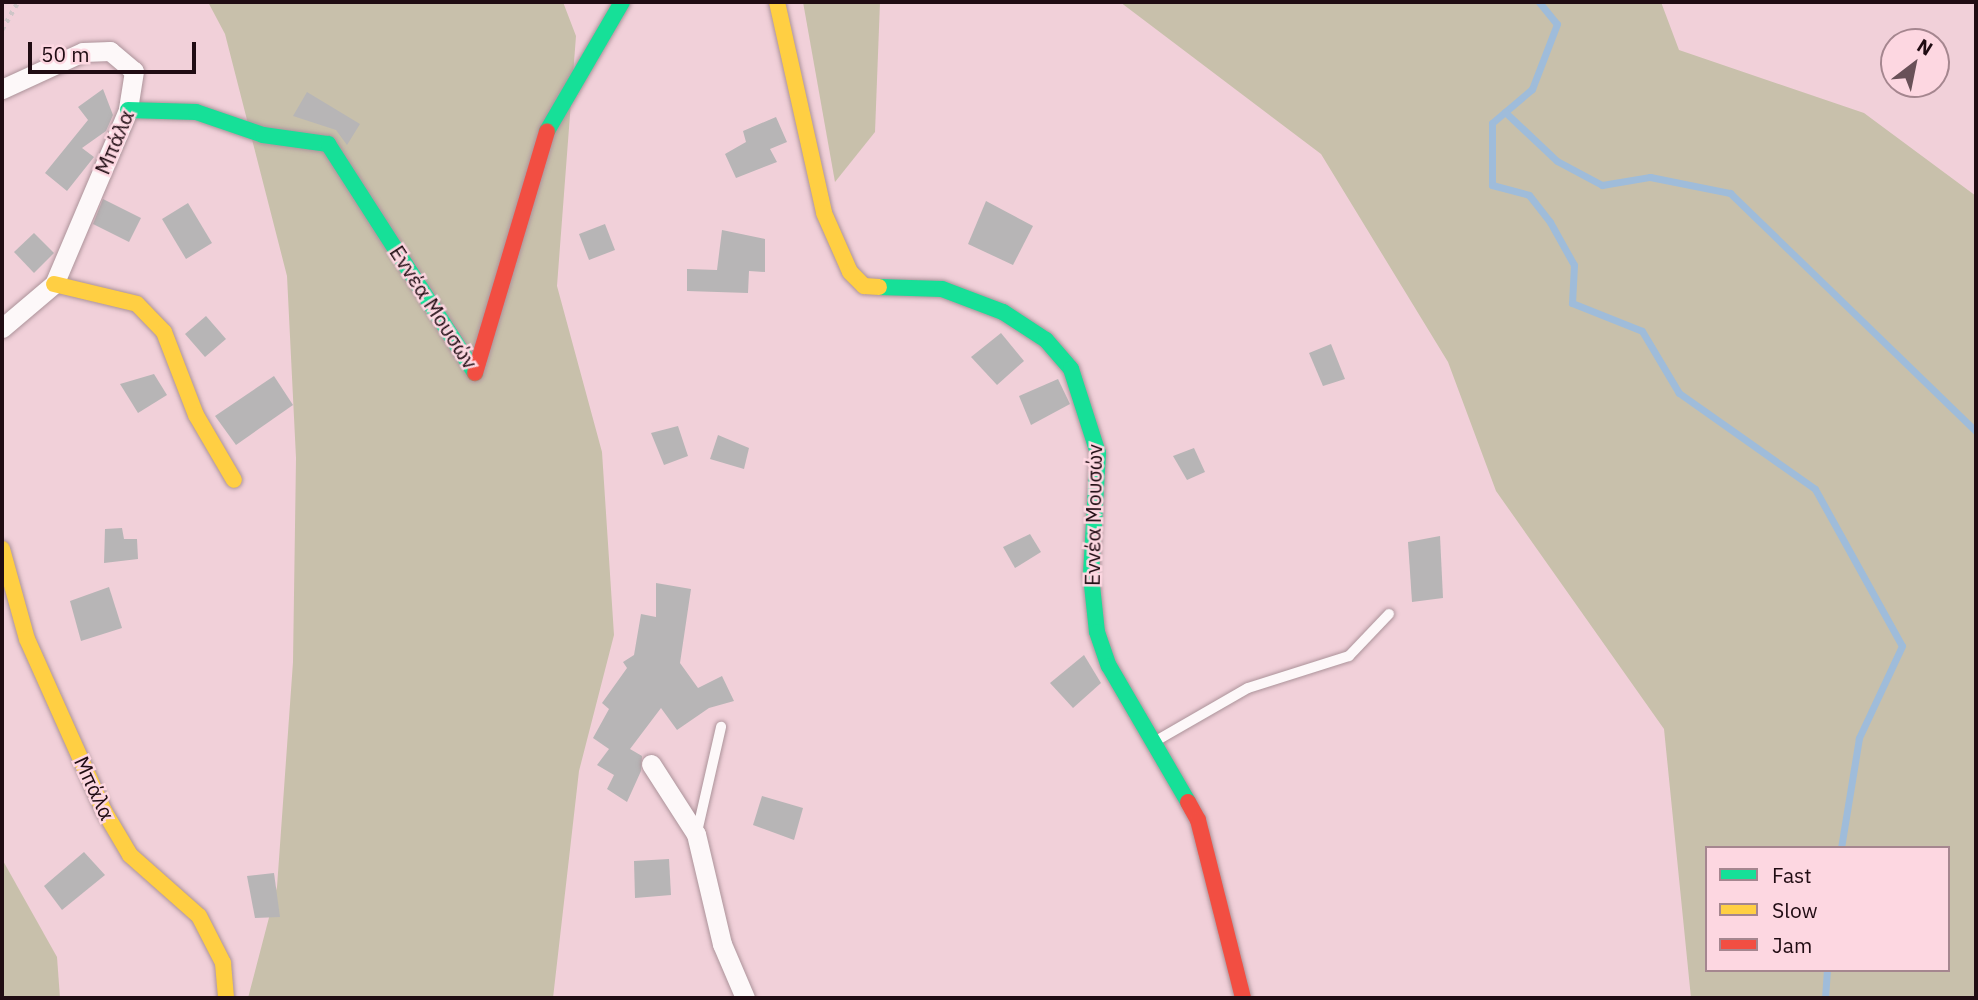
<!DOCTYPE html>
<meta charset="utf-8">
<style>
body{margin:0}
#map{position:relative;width:1978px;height:1000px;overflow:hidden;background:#f1d0d9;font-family:"IBM Plex Sans",sans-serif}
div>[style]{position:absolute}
.green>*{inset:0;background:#c8c0ab}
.stream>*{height:7px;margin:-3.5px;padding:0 3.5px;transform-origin:3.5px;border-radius:3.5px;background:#9fbcda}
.building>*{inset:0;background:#b7b5b6}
.path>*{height:4.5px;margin-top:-2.25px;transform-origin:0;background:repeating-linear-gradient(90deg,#cfc6c8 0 3.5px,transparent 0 8.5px)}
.roads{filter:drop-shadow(0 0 2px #ac939a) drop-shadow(0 0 2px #ac939a)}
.lane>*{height:10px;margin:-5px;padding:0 5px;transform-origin:5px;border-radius:5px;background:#fdf8f9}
.street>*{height:19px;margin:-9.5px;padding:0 9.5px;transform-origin:9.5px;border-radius:9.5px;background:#fdf8f9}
.fast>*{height:16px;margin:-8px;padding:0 8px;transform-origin:8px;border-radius:8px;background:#16e098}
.slow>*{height:16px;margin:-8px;padding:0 8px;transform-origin:8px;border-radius:8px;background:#ffcf43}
.jam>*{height:16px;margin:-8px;padding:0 8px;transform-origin:8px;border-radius:8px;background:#f24e42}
span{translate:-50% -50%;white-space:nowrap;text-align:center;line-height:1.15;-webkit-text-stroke:5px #fdd7e1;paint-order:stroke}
.street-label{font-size:21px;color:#200c13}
.frame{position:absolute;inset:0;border:4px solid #200c13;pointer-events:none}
.legend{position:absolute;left:1705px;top:846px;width:245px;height:126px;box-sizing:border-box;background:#fdd7e1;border:2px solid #a5868f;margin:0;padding:9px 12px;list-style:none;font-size:21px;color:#200c13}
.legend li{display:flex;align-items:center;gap:14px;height:35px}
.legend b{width:35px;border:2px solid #a5868f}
.north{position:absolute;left:1880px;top:28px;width:70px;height:70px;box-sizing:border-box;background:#fdd7e1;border:2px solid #a5868f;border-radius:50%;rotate:32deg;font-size:19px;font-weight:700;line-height:28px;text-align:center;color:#200c13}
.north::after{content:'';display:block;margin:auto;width:24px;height:32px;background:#695158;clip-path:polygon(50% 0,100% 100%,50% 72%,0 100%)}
.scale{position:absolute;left:28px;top:42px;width:168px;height:32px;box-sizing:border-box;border:4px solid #200c13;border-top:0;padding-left:9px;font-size:21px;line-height:24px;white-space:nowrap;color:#200c13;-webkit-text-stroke:5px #fdd7e1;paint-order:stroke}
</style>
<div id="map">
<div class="green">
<i style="clip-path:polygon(208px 2px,563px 2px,576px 36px,557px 286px,602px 452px,614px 635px,579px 771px,553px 998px,248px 998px,277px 887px,293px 662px,296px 458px,287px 276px,225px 34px)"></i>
<i style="clip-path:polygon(803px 2px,880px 2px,875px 132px,835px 182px)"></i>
<i style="clip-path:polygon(evenodd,1120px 2px,1661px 2px,1679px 50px,1864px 113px,1976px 196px,1976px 998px,1691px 998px,1664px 729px,1496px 491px,1448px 362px,1321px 154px,1120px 2px,1707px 848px,1948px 848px,1948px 970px,1707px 970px,1707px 848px)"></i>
<i style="clip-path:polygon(2px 859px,57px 957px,60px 998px,2px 998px)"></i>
</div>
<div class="stream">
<i style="left:1539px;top:2px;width:28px;rotate:51deg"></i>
<i style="left:1557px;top:24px;width:70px;rotate:111deg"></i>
<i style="left:1532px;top:89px;width:52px;rotate:139.6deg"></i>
<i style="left:1492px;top:123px;width:62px;rotate:90deg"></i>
<i style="left:1492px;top:185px;width:38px;rotate:15deg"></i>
<i style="left:1529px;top:195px;width:34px;rotate:52deg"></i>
<i style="left:1550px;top:222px;width:49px;rotate:60.8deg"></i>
<i style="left:1574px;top:265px;width:38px;rotate:93deg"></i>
<i style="left:1572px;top:303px;width:75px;rotate:21.8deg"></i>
<i style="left:1642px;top:331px;width:72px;rotate:59.2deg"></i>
<i style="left:1679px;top:393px;width:166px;rotate:35.2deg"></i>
<i style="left:1815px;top:489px;width:179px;rotate:61deg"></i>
<i style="left:1902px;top:646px;width:102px;rotate:115.1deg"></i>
<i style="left:1859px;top:738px;width:111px;rotate:99.3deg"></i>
<i style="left:1505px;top:112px;width:71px;rotate:43.3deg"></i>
<i style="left:1557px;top:161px;width:51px;rotate:28.1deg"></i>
<i style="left:1602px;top:185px;width:49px;rotate:-9.5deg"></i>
<i style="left:1650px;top:177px;width:82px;rotate:11.3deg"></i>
<i style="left:1730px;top:193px;width:342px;rotate:44.1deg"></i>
<i style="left:1825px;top:998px;width:28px;rotate:-86deg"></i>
</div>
<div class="building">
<i style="clip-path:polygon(103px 89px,113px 115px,106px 131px,82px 148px,94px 157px,67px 191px,45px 173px,88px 120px,78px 107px)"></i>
<i style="clip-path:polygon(307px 92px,360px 124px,347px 145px,336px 130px,293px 116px)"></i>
<i style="clip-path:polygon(776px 117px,787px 142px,770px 149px,777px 162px,736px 178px,725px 154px,746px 142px,743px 131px)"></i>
<i style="clip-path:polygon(103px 199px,141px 218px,129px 242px,93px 224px)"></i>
<i style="clip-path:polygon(986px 201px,1033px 226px,1013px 265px,968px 244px)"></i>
<i style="clip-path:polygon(188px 203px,212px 243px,186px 259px,162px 219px)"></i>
<i style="clip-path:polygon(605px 224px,615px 250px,589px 260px,579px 234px)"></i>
<i style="clip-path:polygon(722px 230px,765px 239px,765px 272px,749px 271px,748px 293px,687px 291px,687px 269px,717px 270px)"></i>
<i style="clip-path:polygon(34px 233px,54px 253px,34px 273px,14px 252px)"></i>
<i style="clip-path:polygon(206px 316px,226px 339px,205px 357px,185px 334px)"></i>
<i style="clip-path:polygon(1001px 333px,1024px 361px,997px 385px,971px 357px)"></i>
<i style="clip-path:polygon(1331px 344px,1345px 379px,1323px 386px,1309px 353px)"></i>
<i style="clip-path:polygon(154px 374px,167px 395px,138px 413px,120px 384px)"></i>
<i style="clip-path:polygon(274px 376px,293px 405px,236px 445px,215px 416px)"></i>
<i style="clip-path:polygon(1058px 379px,1070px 404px,1031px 425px,1019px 396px)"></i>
<i style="clip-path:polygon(678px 426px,688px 456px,664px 465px,651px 433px)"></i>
<i style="clip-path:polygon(718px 435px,749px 448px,744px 469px,710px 459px)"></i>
<i style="clip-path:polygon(1194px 448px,1205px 472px,1187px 480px,1173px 456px)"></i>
<i style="clip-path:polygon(122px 528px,124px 539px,137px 539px,138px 559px,104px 563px,105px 529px)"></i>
<i style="clip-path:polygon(1030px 534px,1041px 552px,1015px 568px,1003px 547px)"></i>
<i style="clip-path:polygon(1440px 536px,1443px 598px,1412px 602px,1408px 542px)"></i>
<i style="clip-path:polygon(656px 583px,691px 589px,680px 663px,698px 688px,722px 676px,734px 701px,709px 708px,677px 730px,661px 708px,630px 749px,642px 756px,641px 771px,627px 802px,607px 789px,614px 775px,597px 765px,609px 749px,593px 738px,609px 709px,602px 703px,627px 668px,623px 662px,634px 655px,641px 614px,656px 617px)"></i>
<i style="clip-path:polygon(109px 587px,122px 628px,81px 641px,70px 601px)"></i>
<i style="clip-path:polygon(1084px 655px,1101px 683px,1073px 708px,1050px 683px)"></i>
<i style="clip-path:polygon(762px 796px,803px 808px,794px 840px,753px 825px)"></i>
<i style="clip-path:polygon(84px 852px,105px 875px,62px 910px,44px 886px)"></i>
<i style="clip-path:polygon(669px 859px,671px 895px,635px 898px,634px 861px)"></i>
<i style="clip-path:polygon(274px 873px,280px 917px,255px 918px,247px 876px)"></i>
</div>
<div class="path">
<i style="left:2px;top:29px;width:30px;rotate:-60deg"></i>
</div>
<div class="roads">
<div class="lane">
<i style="left:1154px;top:742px;width:108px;rotate:-29.9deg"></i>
<i style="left:1248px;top:688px;width:106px;rotate:-17.6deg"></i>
<i style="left:1349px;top:656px;width:58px;rotate:-46.4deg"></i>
<i style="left:697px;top:832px;width:108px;rotate:-77.1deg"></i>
</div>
<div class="street">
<i style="left:2px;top:89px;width:89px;rotate:-24.6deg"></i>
<i style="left:83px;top:52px;width:27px;rotate:-2deg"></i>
<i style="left:110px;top:51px;width:31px;rotate:40deg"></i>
<i style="left:134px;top:71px;width:39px;rotate:99deg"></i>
<i style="left:128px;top:110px;width:189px;rotate:113deg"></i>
<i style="left:54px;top:284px;width:68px;rotate:139.8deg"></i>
<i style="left:651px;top:764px;width:83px;rotate:57.3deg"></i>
<i style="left:696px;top:834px;width:113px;rotate:76.7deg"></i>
<i style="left:722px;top:944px;width:59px;rotate:66.9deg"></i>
</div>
<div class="fast">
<i style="left:128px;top:110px;width:68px;rotate:1.7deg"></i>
<i style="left:196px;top:112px;width:71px;rotate:18.9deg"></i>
<i style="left:263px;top:135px;width:66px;rotate:7.9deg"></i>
<i style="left:328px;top:144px;width:272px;rotate:57.3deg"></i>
<i style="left:547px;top:131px;width:149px;rotate:-59.8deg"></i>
<i style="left:879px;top:287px;width:63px;rotate:1.8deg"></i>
<i style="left:942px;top:289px;width:65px;rotate:20.7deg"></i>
<i style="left:1003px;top:312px;width:51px;rotate:33.1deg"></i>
<i style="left:1046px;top:340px;width:38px;rotate:49deg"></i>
<i style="left:1071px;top:369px;width:88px;rotate:72.2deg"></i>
<i style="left:1098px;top:453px;width:123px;rotate:93.3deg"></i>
<i style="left:1091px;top:576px;width:56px;rotate:83.9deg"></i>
<i style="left:1097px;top:632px;width:36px;rotate:71deg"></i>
<i style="left:1109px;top:666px;width:157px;rotate:59.8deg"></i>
</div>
<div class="slow">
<i style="left:777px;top:2px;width:216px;rotate:77.4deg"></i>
<i style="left:824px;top:213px;width:64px;rotate:66.2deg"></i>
<i style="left:850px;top:272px;width:20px;rotate:45deg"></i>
<i style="left:864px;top:286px;width:15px;rotate:4deg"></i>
<i style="left:54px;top:284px;width:85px;rotate:13.5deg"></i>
<i style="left:137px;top:304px;width:39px;rotate:46deg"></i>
<i style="left:164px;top:332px;width:89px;rotate:68.9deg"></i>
<i style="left:196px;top:415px;width:75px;rotate:59.7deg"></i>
<i style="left:2px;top:549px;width:93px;rotate:74.5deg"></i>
<i style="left:27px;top:639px;width:188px;rotate:65.9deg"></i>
<i style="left:104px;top:811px;width:51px;rotate:59.4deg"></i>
<i style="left:130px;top:855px;width:92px;rotate:41.5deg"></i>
<i style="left:199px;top:916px;width:53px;rotate:62.9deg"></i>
<i style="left:223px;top:963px;width:35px;rotate:85deg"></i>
</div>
<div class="jam">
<i style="left:475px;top:373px;width:252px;rotate:-73.4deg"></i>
<i style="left:1188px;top:802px;width:21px;rotate:61deg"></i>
<i style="left:1198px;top:820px;width:184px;rotate:75.8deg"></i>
</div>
</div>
<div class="street-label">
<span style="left:114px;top:142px;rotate:-67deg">Μπάλα</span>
<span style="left:434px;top:307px;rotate:57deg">Εννέα Μουσών</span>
<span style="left:1093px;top:515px;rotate:-89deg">Εννέα Μουσών</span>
<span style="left:95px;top:788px;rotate:65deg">Μπάλα</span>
</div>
<div class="frame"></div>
<ul class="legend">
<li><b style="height:9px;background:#16e098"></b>Fast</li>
<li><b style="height:9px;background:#ffcf43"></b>Slow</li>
<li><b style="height:9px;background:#f24e42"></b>Jam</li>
</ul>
<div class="north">N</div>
<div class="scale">50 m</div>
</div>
